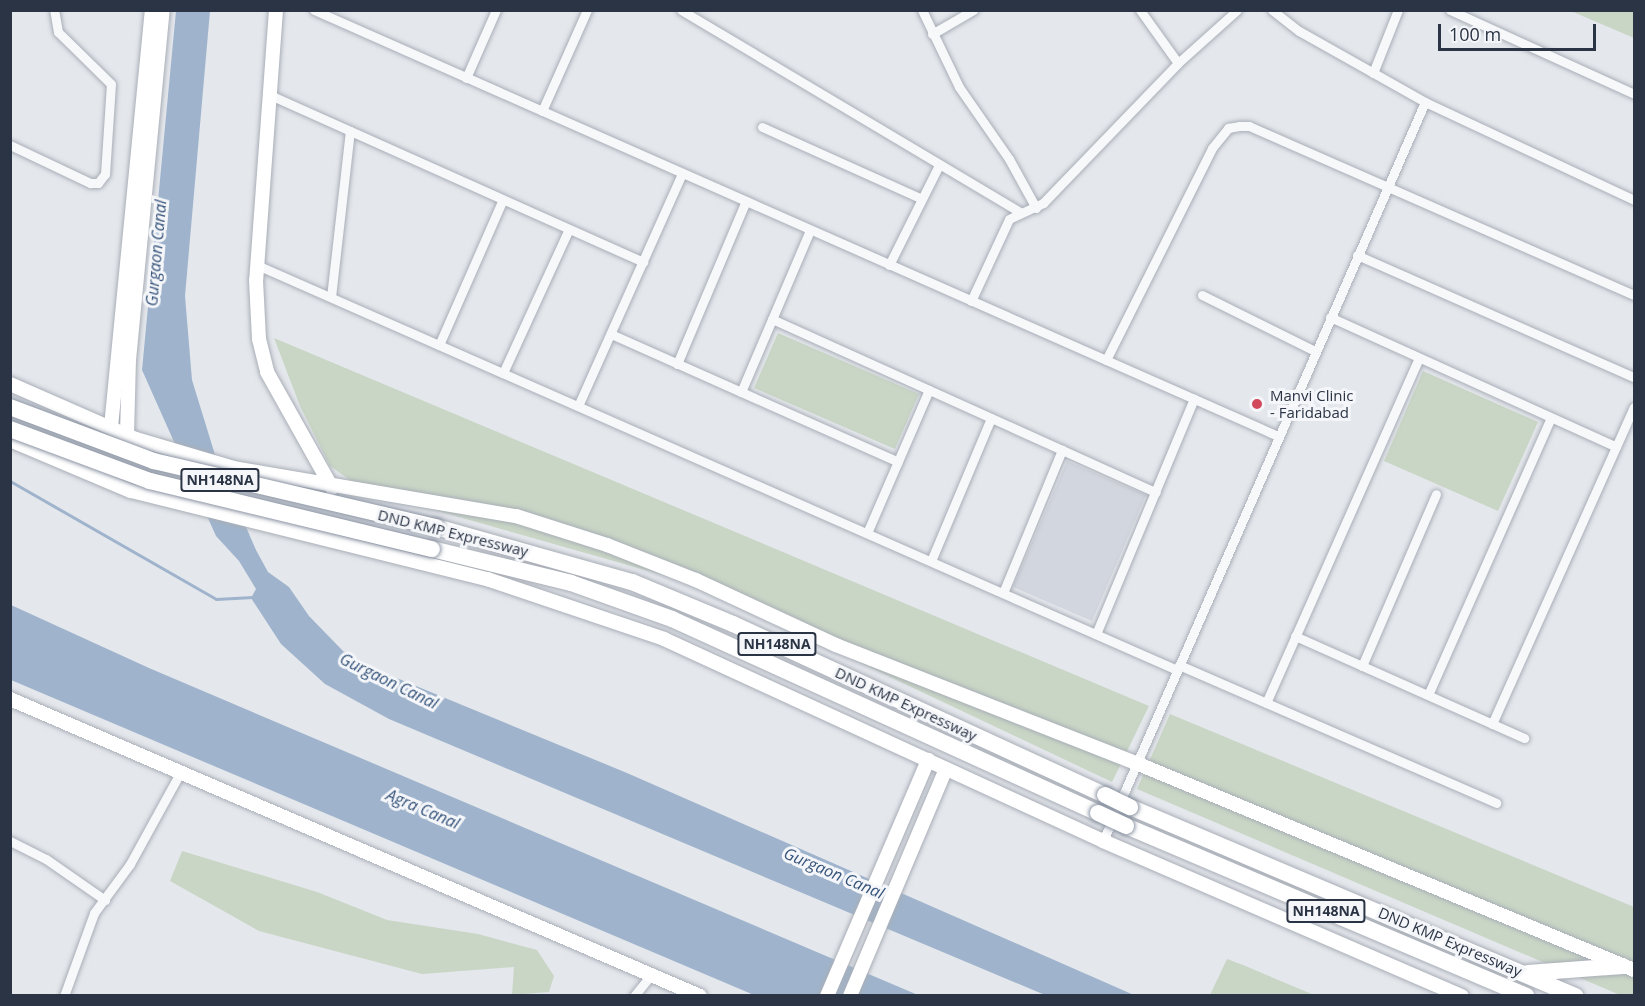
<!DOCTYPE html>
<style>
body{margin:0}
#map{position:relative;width:1645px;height:1006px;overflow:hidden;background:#e4e7ec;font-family:"Open Sans",sans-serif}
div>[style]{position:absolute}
.built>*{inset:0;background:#d2d6de}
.green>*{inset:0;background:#c9d6c5}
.water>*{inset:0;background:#9fb4cc}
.stream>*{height:3px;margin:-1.5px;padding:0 1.5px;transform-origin:1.5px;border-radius:1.5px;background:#9fb4cc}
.roads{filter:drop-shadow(0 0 2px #a9aeb7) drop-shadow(0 0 2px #a9aeb7)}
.street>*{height:9px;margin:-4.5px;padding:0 4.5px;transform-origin:4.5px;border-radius:4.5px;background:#f7f8fa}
.secondary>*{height:14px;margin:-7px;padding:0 7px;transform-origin:7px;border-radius:7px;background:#fff}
.highway>*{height:16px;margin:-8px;padding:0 8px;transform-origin:8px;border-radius:8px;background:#fff}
.bridges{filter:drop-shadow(0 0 2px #8b94a3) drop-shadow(0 0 2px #8b94a3)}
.highway-bridge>*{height:16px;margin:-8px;padding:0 8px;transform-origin:8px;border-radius:8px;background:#fff}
.dots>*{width:16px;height:16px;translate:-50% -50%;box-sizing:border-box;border:3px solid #f4f6f9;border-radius:50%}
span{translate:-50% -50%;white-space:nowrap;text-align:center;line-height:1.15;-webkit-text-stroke:6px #f4f6f9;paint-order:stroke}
.shield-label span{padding:2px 4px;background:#f4f6f9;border:2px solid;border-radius:4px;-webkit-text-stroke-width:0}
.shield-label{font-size:14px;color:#2b3445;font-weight:700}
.poi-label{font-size:15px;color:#2b3445}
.left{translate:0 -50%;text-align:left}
.street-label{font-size:15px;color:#2b3445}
.water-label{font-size:16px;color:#34527a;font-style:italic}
.frame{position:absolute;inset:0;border:12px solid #2b3445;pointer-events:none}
.scale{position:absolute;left:1438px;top:24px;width:158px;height:27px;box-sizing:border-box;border:3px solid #2b3445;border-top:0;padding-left:8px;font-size:18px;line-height:21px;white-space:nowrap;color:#2b3445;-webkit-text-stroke:4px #f4f6f9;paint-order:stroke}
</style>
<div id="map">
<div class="built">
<i style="clip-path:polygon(1067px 461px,1146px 495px,1092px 621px,1013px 587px)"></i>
</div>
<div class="green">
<i style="clip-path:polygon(1571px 11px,1634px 11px,1634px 38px)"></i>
<i style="clip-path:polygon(778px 333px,919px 394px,895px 449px,754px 388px)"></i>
<i style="clip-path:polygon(274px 338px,1149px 706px,1112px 782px,691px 583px,364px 490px,330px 466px,300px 406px)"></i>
<i style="clip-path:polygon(1423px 371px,1538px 422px,1498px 511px,1384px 461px)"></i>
<i style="clip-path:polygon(1170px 714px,1634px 907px,1634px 995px,1620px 995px,1137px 789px)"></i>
<i style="clip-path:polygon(182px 851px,317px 892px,387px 920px,478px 934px,537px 950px,554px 976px,549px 992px,512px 995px,514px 967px,422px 974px,259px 931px,170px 881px)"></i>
<i style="clip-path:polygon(1227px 959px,1243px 965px,1314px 995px,1210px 995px)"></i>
</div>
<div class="water">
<i style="clip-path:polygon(176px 11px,210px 11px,185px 296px,192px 380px,216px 458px,256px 550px,268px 572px,289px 587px,309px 616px,344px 652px,387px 674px,627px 773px,1134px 995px,1045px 995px,389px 719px,325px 684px,281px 644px,251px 598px,256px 589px,239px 561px,216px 536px,142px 370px)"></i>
<i style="clip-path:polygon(11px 605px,149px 668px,918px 995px,754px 995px,11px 680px)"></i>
</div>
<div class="stream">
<i style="left:10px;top:481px;width:237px;rotate:29.8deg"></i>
<i style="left:216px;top:599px;width:37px;rotate:-3deg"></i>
</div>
<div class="roads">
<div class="street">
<i style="left:314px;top:10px;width:1054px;rotate:23.84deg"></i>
<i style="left:681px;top:10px;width:396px;rotate:30.8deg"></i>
<i style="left:922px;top:10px;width:85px;rotate:64.3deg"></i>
<i style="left:959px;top:87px;width:88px;rotate:55.2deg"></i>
<i style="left:1009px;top:159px;width:56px;rotate:61.1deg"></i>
<i style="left:1140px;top:10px;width:65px;rotate:54.4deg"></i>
<i style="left:1272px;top:10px;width:34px;rotate:38deg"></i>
<i style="left:1299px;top:31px;width:145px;rotate:29.4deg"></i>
<i style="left:1425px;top:102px;width:231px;rotate:25.1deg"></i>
<i style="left:1450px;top:10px;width:202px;rotate:24.5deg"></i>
<i style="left:932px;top:34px;width:48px;rotate:-30.3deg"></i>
<i style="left:1373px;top:73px;width:68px;rotate:-68.4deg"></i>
<i style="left:466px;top:78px;width:74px;rotate:-66.2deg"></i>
<i style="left:270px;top:95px;width:409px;rotate:24.1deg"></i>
<i style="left:542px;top:111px;width:111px;rotate:-66deg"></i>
<i style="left:762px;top:127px;width:175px;rotate:24.2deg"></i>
<i style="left:10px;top:145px;width:89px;rotate:25.4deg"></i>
<i style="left:90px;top:183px;width:8px"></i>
<i style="left:98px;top:183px;width:11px;rotate:-52deg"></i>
<i style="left:105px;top:174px;width:90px;rotate:-86.2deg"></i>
<i style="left:111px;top:84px;width:74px;rotate:-135.5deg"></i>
<i style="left:58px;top:32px;width:22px;rotate:-100deg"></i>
<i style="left:1357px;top:255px;width:303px;rotate:23.8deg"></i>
<i style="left:257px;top:265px;width:1005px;rotate:23.76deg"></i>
<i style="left:889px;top:265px;width:112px;rotate:-63.4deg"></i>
<i style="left:1202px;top:295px;width:126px;rotate:26.4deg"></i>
<i style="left:331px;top:297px;width:167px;rotate:-83.5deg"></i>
<i style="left:971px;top:301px;width:90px;rotate:-65.1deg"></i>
<i style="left:1009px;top:219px;width:38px;rotate:-25deg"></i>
<i style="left:1043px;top:203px;width:194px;rotate:-46deg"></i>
<i style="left:1178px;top:63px;width:79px;rotate:-41.9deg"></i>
<i style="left:1330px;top:317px;width:314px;rotate:24.4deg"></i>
<i style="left:772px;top:319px;width:421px;rotate:24.3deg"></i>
<i style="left:611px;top:334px;width:314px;rotate:24deg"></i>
<i style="left:439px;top:345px;width:159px;rotate:-66.3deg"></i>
<i style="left:1106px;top:360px;width:237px;rotate:-63.4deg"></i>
<i style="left:1212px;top:148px;width:26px;rotate:-51deg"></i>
<i style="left:1228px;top:128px;width:11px;rotate:-10deg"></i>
<i style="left:1239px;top:126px;width:10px"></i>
<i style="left:1249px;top:126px;width:420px;rotate:23.7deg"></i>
<i style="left:677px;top:364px;width:177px;rotate:-67.1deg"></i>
<i style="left:503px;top:373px;width:158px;rotate:-65.4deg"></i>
<i style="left:741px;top:392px;width:176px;rotate:-66.9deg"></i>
<i style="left:578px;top:406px;width:255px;rotate:-65.9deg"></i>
<i style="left:867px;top:533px;width:156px;rotate:-66.6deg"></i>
<i style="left:931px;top:561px;width:155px;rotate:-67.2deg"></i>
<i style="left:1003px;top:593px;width:155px;rotate:-67.6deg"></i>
<i style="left:1096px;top:634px;width:255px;rotate:-67.4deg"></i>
<i style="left:1295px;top:636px;width:251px;rotate:24deg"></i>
<i style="left:1179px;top:665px;width:346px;rotate:23.5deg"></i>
<i style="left:1362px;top:666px;width:187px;rotate:-66.7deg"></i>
<i style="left:1428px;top:695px;width:303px;rotate:-66.1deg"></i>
<i style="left:1266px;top:703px;width:377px;rotate:-66.1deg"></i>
<i style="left:1492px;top:724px;width:347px;rotate:-65.9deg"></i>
<i style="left:10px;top:841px;width:40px;rotate:26.6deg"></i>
<i style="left:46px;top:859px;width:72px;rotate:34.8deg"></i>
<i style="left:1103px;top:841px;width:806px;rotate:-66.46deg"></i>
<i style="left:64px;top:996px;width:88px;rotate:-70.1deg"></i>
<i style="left:94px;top:913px;width:61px;rotate:-53.7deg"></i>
<i style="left:130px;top:864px;width:104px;rotate:-61.2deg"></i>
<i style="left:634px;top:996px;width:27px;rotate:-51deg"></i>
</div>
<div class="secondary">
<i style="left:276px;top:10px;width:271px;rotate:94.2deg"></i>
<i style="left:256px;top:280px;width:59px;rotate:87.1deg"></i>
<i style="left:259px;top:339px;width:34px;rotate:76deg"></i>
<i style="left:267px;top:372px;width:133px;rotate:60.7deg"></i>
<i style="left:10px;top:384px;width:137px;rotate:23.6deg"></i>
<i style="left:136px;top:439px;width:102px;rotate:16.5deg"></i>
<i style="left:234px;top:468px;width:286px;rotate:9.7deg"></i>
<i style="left:516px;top:516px;width:96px;rotate:17.7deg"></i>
<i style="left:607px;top:545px;width:96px;rotate:21.5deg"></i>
<i style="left:696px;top:580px;width:154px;rotate:24.9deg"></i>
<i style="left:836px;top:645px;width:322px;rotate:21.5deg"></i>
<i style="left:1136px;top:763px;width:539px;rotate:22.57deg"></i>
<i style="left:111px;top:427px;width:419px;rotate:-84.4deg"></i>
<i style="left:127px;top:435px;width:75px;rotate:-88.5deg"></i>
<i style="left:129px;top:360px;width:352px;rotate:-84.5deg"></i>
<i style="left:10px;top:440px;width:131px;rotate:22.9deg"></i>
<i style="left:131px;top:491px;width:367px;rotate:13.9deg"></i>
<i style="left:487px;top:579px;width:187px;rotate:18.7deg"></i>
<i style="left:664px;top:639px;width:483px;rotate:24.7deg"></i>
<i style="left:1103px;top:841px;width:391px;rotate:23.4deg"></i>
<i style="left:10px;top:699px;width:751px;rotate:23.29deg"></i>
<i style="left:827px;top:996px;width:257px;rotate:-66.8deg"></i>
<i style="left:850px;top:996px;width:246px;rotate:-67.1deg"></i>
</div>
<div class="highway">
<i style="left:436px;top:527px;width:204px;rotate:15.7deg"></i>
<i style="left:632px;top:582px;width:109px;rotate:22.6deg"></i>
<i style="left:733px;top:624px;width:409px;rotate:24.7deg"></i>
<i style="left:432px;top:549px;width:143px;rotate:13.7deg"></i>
<i style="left:571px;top:583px;width:107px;rotate:19.6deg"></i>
<i style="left:672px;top:619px;width:468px;rotate:24.5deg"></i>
<i style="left:1130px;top:807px;width:484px;rotate:23deg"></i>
<i style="left:1126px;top:826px;width:435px;rotate:23deg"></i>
<i style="left:1528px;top:973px;width:95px;rotate:-4.2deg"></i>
</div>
</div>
<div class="bridges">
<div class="highway-bridge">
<i style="left:10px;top:407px;width:154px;rotate:20.6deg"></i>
<i style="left:154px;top:461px;width:290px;rotate:13.2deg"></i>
<i style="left:10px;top:429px;width:149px;rotate:20.4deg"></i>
<i style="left:150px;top:481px;width:290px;rotate:13.6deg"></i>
<i style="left:1105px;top:795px;width:28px;rotate:26deg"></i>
<i style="left:1098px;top:813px;width:31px;rotate:25deg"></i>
</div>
</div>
<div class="dots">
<i style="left:1257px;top:404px;background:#d1495b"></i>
</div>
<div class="shield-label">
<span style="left:220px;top:480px">NH148NA</span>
<span style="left:777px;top:644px">NH148NA</span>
<span style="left:1326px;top:911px">NH148NA</span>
</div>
<div class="poi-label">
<span class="left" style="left:1270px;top:404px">Manvi Clinic<br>- Faridabad</span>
</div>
<div class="street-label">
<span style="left:453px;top:533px;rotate:14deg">DND KMP Expressway</span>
<span style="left:906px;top:704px;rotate:25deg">DND KMP Expressway</span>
<span style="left:1450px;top:942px;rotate:23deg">DND KMP Expressway</span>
</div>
<div class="water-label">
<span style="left:156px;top:253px;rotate:-85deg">Gurgaon Canal</span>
<span style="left:389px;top:681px;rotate:26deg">Gurgaon Canal</span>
<span style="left:423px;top:809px;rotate:23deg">Agra Canal</span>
<span style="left:834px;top:873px;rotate:23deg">Gurgaon Canal</span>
</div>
<div class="frame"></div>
<div class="scale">100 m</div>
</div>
